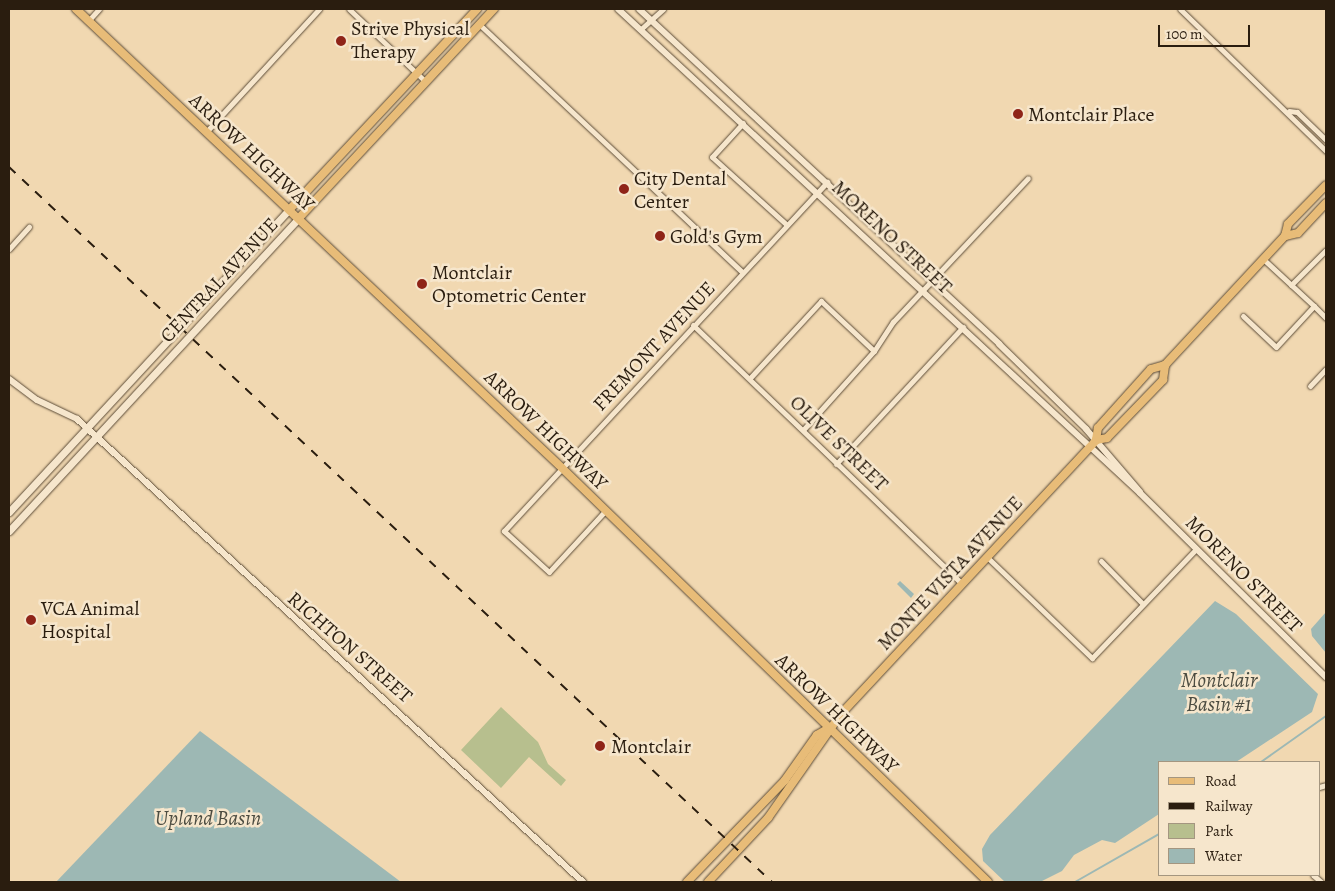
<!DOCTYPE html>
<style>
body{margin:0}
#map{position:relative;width:1335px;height:891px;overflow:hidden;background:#f1d8b1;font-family:Alegreya,serif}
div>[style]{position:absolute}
.green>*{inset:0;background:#b7bf8e}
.water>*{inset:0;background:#9db8b4}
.stream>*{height:2px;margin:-1px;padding:0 1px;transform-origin:1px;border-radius:1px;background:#9db8b4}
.roads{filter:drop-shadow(0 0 1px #5c4c38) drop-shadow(0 0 1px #5c4c38)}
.minor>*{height:5px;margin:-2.5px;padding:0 2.5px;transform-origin:2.5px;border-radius:2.5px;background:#f6e6cc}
.tertiary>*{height:6px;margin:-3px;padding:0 3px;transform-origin:3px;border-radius:3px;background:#f6e6cc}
.secondary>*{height:7px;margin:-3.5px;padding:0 3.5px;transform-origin:3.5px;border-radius:3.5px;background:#f6e6cc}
.primary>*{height:8px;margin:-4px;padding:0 4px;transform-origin:4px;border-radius:4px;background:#e8bc78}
.rail>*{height:2px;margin-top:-1px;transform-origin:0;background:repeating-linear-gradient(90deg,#2a1d0f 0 9px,transparent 0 18px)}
.dots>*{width:14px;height:14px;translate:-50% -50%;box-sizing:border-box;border:2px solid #f6e6cc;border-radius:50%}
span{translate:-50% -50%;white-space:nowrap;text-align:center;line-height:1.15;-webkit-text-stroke:5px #f6e6cc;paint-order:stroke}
.poi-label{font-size:20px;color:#2a1d0f}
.left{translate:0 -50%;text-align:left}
.street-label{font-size:20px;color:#2a1d0f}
.water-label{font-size:21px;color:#4c4c41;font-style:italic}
.frame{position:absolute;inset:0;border:10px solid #2a1d0f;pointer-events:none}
.legend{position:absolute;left:1158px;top:761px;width:162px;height:115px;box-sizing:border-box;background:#f6e6cc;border:1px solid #a49680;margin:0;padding:6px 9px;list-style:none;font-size:15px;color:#2a1d0f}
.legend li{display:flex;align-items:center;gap:10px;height:25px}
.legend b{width:25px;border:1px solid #a49680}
.scale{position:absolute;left:1158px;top:25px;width:92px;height:22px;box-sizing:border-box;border:2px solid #2a1d0f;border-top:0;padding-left:6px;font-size:15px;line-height:18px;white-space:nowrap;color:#2a1d0f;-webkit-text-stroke:4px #f6e6cc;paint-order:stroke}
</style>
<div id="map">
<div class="green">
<i style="clip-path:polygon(501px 707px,538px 742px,548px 764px,566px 780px,561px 786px,529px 757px,501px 788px,461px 750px)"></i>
</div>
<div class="water">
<i style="clip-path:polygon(900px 581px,914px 594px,911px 598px,897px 584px)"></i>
<i style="clip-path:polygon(1215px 601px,1236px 614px,1318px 694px,1312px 712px,1236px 762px,1159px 762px,1159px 814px,1115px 843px,1102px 840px,1074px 855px,1062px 871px,1040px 882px,1005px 882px,983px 861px,982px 849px,990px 835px)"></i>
<i style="clip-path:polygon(1326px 612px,1326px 653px,1312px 636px,1311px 629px)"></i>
<i style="clip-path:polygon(200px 731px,401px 882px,56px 882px)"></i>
</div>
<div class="stream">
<i style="left:1261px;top:762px;width:80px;rotate:-35.3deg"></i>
<i style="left:1075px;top:882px;width:97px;rotate:-29.7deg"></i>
</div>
<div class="roads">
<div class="minor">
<i style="left:349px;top:9px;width:106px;rotate:43.5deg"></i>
<i style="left:1180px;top:9px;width:204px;rotate:44.2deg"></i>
<i style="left:89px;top:20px;width:15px;rotate:-48deg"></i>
<i style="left:480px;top:25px;width:360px;rotate:43.3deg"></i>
<i style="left:641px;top:29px;width:30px;rotate:-42deg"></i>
<i style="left:1289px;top:111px;width:8px;rotate:7deg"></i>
<i style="left:1297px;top:112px;width:40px;rotate:44deg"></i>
<i style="left:743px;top:123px;width:46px;rotate:132.4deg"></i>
<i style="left:712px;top:157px;width:101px;rotate:42.2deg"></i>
<i style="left:207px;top:131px;width:166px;rotate:-47.4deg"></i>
<i style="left:9px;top:249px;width:30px;rotate:-48deg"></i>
<i style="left:1291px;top:285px;width:49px;rotate:-45deg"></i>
<i style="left:1314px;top:306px;width:17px;rotate:45deg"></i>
<i style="left:1243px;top:316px;width:45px;rotate:43.2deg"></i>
<i style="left:1276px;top:347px;width:56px;rotate:-47.2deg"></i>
<i style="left:1314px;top:306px;width:69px;rotate:-137.3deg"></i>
<i style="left:693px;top:325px;width:373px;rotate:43.9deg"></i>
<i style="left:750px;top:378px;width:105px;rotate:-47.3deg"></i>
<i style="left:821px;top:301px;width:73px;rotate:43.3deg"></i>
<i style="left:1310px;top:386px;width:23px;rotate:-47deg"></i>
<i style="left:803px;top:430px;width:106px;rotate:-48.1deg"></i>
<i style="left:874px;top:351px;width:35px;rotate:-57deg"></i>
<i style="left:893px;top:322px;width:197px;rotate:-46.8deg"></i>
<i style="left:836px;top:464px;width:187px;rotate:-47.2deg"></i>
<i style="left:606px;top:510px;width:84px;rotate:132.6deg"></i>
<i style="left:549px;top:572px;width:61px;rotate:-137.7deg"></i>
<i style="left:504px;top:531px;width:476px;rotate:-47.2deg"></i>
<i style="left:987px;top:557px;width:146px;rotate:43.9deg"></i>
<i style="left:1092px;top:658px;width:151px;rotate:-46.3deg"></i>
<i style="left:1101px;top:561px;width:60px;rotate:45.7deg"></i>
<i style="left:1319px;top:787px;width:7px;rotate:-16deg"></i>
<i style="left:1313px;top:875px;width:11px;rotate:41deg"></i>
</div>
<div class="tertiary">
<i style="left:618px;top:9px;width:712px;rotate:42.84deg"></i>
<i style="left:1140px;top:493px;width:262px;rotate:44.7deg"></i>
<i style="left:639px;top:9px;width:492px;rotate:42.9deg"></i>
<i style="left:999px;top:344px;width:122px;rotate:44.3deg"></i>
<i style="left:1086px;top:429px;width:83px;rotate:49.4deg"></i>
<i style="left:9px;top:379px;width:35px;rotate:37deg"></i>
<i style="left:37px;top:400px;width:44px;rotate:25.4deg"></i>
<i style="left:77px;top:419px;width:686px;rotate:42.46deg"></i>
</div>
<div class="secondary">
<i style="left:9px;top:512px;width:413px;rotate:-47.2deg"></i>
<i style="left:9px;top:531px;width:427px;rotate:-47.2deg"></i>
</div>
<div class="primary">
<i style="left:76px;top:9px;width:668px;rotate:43.36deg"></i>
<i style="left:562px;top:468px;width:594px;rotate:44.18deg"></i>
<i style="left:290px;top:209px;width:274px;rotate:-46.9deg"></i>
<i style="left:299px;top:218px;width:286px;rotate:-47deg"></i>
<i style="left:1285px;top:236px;width:13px;rotate:-13deg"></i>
<i style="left:1298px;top:233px;width:41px;rotate:-47deg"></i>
<i style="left:1096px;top:440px;width:11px;rotate:-10deg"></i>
<i style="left:1107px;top:438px;width:81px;rotate:-46deg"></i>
<i style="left:1163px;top:380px;width:15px;rotate:-82deg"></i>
<i style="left:687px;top:882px;width:141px;rotate:-46.1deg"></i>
<i style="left:785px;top:780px;width:55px;rotate:-54.6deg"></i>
<i style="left:817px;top:735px;width:14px;rotate:-30deg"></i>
<i style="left:708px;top:882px;width:88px;rotate:-46.8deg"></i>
<i style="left:768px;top:818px;width:126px;rotate:-55deg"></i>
<i style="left:840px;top:715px;width:376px;rotate:-47deg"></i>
<i style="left:1096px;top:440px;width:12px;rotate:-81deg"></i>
<i style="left:1098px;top:428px;width:79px;rotate:-48.1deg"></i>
<i style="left:1151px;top:369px;width:15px;rotate:-16deg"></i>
<i style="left:1165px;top:365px;width:176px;rotate:-47.1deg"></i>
<i style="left:1285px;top:236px;width:12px;rotate:-76deg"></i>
<i style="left:1288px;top:224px;width:54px;rotate:-45.7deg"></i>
</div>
</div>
<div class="rail">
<i style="left:9px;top:167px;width:1046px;rotate:43.14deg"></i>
</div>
<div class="dots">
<i style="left:341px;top:41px;background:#8f2418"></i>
<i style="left:1018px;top:114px;background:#8f2418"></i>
<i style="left:624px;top:189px;background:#8f2418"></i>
<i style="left:660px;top:236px;background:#8f2418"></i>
<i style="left:422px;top:284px;background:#8f2418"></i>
<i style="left:31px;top:620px;background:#8f2418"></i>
<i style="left:600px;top:746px;background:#8f2418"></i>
</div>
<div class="poi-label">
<span class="left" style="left:351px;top:40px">Strive Physical<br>Therapy</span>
<span class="left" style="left:1028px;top:114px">Montclair Place</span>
<span class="left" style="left:634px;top:190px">City Dental<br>Center</span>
<span class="left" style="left:670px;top:236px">Gold's Gym</span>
<span class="left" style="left:432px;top:284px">Montclair<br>Optometric Center</span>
<span class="left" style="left:41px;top:620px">VCA Animal<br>Hospital</span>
<span class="left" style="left:611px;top:746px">Montclair</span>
</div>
<div class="street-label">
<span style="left:252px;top:152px;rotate:43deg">ARROW HIGHWAY</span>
<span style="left:892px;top:237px;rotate:43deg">MORENO STREET</span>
<span style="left:219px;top:280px;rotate:-47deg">CENTRAL AVENUE</span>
<span style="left:654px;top:346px;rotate:-47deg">FREMONT AVENUE</span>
<span style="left:546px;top:430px;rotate:44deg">ARROW HIGHWAY</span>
<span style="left:839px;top:443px;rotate:44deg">OLIVE STREET</span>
<span style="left:950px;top:573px;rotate:-47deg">MONTE VISTA AVENUE</span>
<span style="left:1244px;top:574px;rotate:45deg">MORENO STREET</span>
<span style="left:350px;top:647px;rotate:41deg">RICHTON STREET</span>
<span style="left:837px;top:713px;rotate:44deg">ARROW HIGHWAY</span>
</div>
<div class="water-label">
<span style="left:1219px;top:692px">Montclair<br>Basin #1</span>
<span style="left:208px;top:818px">Upland Basin</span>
</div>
<div class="frame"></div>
<ul class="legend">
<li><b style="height:6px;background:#e8bc78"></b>Road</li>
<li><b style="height:6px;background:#2a1d0f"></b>Railway</li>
<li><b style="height:14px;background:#b7bf8e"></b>Park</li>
<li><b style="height:14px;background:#9db8b4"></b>Water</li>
</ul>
<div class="scale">100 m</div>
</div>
